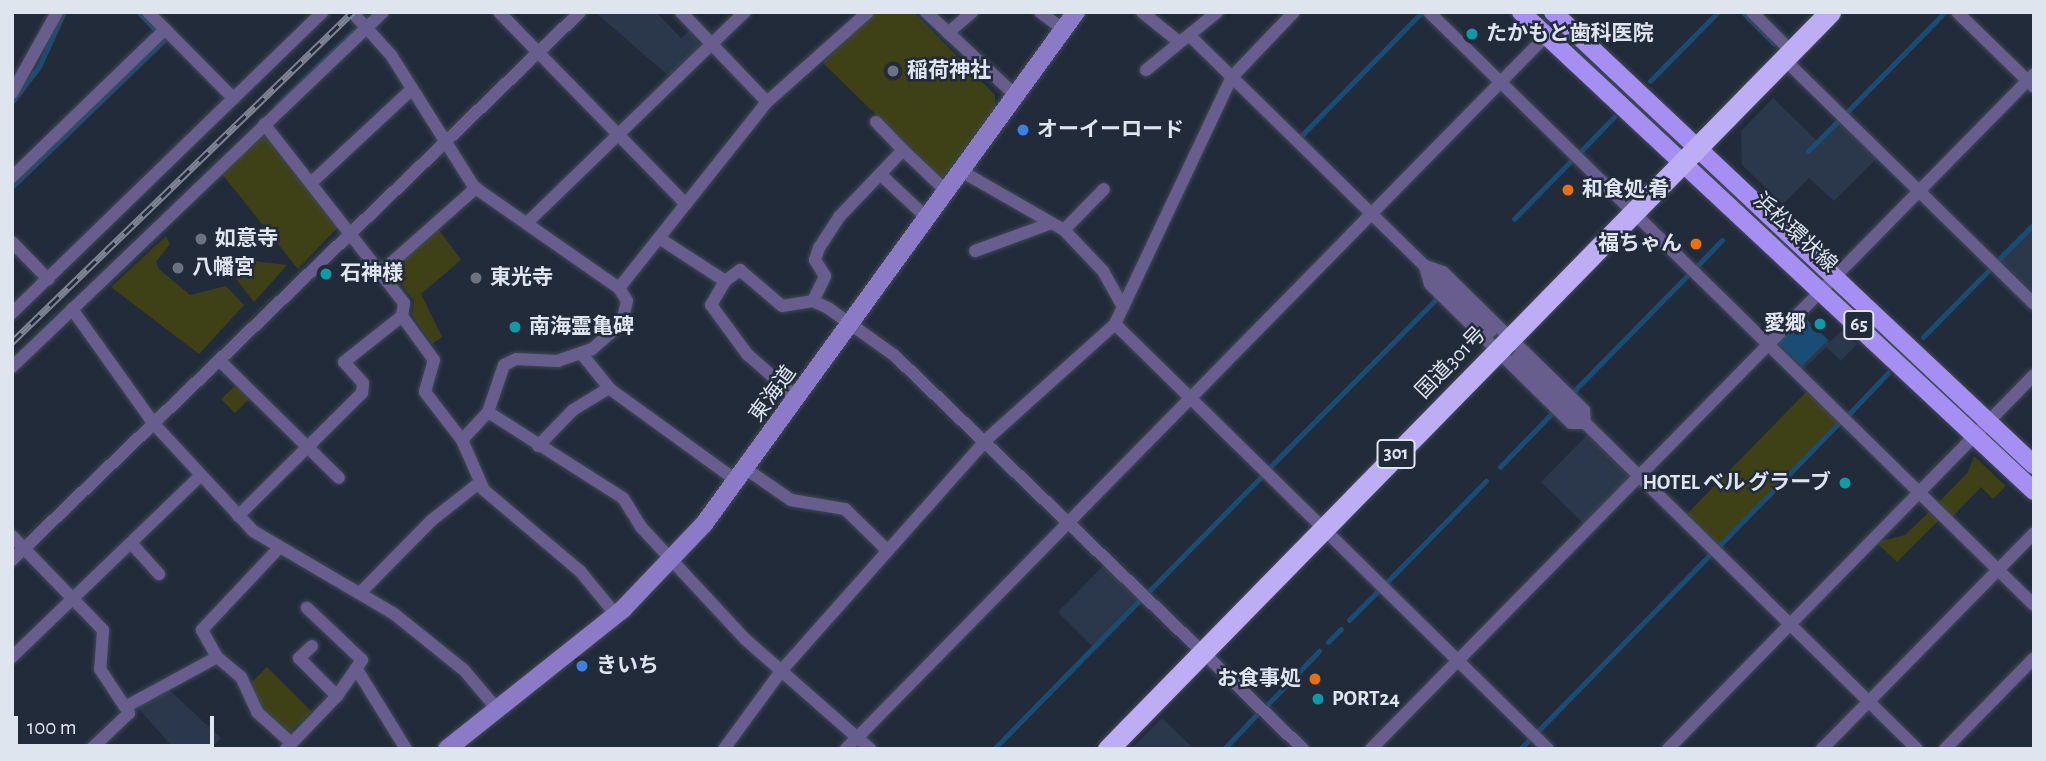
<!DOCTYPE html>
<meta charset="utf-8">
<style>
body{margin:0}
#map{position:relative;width:2046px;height:761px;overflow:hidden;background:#222b3a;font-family:"Alegreya Sans","Noto Sans JP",sans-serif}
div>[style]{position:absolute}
.built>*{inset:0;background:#2b374a}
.green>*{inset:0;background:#3e4116}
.water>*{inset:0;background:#1a4d75}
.stream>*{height:4.5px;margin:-2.25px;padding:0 2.25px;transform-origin:2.25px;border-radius:2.25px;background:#1a4d75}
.roads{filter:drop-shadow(0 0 2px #404957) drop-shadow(0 0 2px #404957)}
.street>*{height:12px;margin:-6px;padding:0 6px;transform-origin:6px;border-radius:6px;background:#685e8e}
.secondary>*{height:18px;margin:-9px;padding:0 9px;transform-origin:9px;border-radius:9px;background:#8b7ac6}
.primary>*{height:18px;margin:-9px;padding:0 9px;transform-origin:9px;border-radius:9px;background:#a68ff2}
.highway>*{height:21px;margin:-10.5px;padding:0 10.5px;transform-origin:10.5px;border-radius:10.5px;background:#bcadf4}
.rail>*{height:7px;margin-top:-3.5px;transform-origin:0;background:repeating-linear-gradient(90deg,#222b3a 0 13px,#7e8592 0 26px);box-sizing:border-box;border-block:2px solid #7e8592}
.dots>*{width:19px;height:19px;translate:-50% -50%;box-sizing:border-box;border:4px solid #222b3a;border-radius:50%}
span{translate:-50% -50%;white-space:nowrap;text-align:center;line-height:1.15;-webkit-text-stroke:5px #222b3a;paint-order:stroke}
.shield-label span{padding:2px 5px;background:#222b3a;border:2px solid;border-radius:5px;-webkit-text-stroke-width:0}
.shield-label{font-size:19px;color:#dfe5ef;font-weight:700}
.poi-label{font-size:21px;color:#dfe5ef;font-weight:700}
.left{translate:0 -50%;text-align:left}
.right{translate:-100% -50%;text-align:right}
.street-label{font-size:21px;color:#dfe5ef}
.frame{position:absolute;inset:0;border:14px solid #dfe5ef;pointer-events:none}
.scale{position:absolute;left:14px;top:716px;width:200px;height:32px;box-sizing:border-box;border:4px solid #dfe5ef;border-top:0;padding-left:9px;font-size:21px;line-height:24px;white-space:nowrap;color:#dfe5ef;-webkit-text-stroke:5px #222b3a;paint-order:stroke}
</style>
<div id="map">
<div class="built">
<i style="clip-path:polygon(595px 12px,656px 12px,681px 38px,690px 30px,702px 49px,671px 78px)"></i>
<i style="clip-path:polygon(1773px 98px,1817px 141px,1808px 152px,1842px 119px,1879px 156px,1834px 201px,1809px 178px,1783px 204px,1742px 165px,1741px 131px)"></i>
<i style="clip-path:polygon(2034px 226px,2034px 293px,2000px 260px)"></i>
<i style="clip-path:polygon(1802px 315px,1830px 342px,1842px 330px,1857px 344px,1841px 361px,1826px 347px,1801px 372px,1775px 342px)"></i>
<i style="clip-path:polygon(1588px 434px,1632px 477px,1585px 525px,1541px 482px)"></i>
<i style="clip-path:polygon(1106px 563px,1141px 597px,1093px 647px,1058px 612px)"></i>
<i style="clip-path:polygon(165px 686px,221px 738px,210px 749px,174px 749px,134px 703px)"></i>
<i style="clip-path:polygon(1162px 718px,1194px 749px,1131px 749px)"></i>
</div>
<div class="green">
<i style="clip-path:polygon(874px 12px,914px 12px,995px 95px,995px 108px,942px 179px,823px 63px)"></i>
<i style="clip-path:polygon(264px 134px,338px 227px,298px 269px,222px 174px)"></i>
<i style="clip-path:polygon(437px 227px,461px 260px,421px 294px,442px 337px,432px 344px,412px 315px,414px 301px,391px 270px)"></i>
<i style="clip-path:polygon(166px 236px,170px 244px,156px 262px,159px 269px,190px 295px,226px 286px,244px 305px,199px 354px,111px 287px)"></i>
<i style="clip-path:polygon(247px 260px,287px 265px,254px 302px,233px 275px)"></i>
<i style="clip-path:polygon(237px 384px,251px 397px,235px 413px,221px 399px)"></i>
<i style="clip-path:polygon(1808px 390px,1840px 421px,1718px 546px,1686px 515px)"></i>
<i style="clip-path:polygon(1974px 456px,2006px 486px,1993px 499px,1981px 487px,1951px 518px,1939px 502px,1968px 472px)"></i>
<i style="clip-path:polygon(1929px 512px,1940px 519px,1897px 562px,1876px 542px,1905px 535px)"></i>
<i style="clip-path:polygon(267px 667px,312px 712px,290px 732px,261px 709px,249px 685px)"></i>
</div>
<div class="water">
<i style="clip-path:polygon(1804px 317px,1828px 340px,1802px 366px,1778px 343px)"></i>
</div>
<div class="stream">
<i style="left:139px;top:12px;width:22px;rotate:47deg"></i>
<i style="left:1743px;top:12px;width:44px;rotate:45deg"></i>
<i style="left:1650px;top:81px;width:97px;rotate:-45.4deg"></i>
<i style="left:12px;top:102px;width:44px;rotate:-52.4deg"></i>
<i style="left:39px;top:67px;width:60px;rotate:-65.6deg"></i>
<i style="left:276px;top:106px;width:108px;rotate:-43.9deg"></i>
<i style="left:1845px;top:114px;width:143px;rotate:-45.6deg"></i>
<i style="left:1301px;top:136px;width:173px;rotate:-45.7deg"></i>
<i style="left:1808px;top:151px;width:45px;rotate:-45deg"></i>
<i style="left:1579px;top:153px;width:50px;rotate:-45.8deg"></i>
<i style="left:12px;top:187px;width:210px;rotate:-44deg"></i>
<i style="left:1514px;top:219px;width:83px;rotate:-45.5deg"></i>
<i style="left:1996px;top:262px;width:54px;rotate:-45deg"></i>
<i style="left:1696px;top:267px;width:37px;rotate:-46deg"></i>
<i style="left:1923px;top:337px;width:97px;rotate:-45.4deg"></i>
<i style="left:1574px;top:391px;width:164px;rotate:-45.5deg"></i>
<i style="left:1847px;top:416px;width:59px;rotate:-46.4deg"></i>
<i style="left:1500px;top:467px;width:78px;rotate:-46deg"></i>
<i style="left:1268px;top:469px;width:240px;rotate:-45.3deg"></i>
<i style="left:1717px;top:548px;width:176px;rotate:-45.7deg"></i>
<i style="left:1385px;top:584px;width:144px;rotate:-45.6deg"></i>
<i style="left:1149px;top:591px;width:163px;rotate:-45.5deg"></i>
<i style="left:1349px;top:620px;width:44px;rotate:-45deg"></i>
<i style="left:1328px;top:642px;width:18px;rotate:-45deg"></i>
<i style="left:1294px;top:677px;width:36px;rotate:-46deg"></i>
<i style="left:1267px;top:705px;width:28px;rotate:-46deg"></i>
<i style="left:1537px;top:732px;width:249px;rotate:-45.7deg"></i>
<i style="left:994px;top:749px;width:211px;rotate:-45.6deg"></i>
<i style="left:1224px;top:749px;width:50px;rotate:-46.6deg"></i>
<i style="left:1520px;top:749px;width:16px;rotate:-45deg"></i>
</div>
<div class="roads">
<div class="street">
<i style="left:148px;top:12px;width:122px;rotate:45.3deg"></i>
<i style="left:352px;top:12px;width:58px;rotate:47.8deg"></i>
<i style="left:391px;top:55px;width:156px;rotate:57.8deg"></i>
<i style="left:474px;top:187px;width:177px;rotate:34.9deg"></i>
<i style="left:619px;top:288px;width:15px;rotate:58deg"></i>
<i style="left:627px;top:301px;width:23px;rotate:103deg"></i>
<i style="left:622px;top:323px;width:40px;rotate:139deg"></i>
<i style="left:592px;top:349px;width:36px;rotate:161deg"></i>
<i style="left:558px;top:361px;width:42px;rotate:-177.3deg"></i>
<i style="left:516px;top:359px;width:13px;rotate:153deg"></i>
<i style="left:504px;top:365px;width:50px;rotate:108.8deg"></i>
<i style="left:488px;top:412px;width:38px;rotate:133deg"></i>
<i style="left:499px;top:12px;width:268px;rotate:45.8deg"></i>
<i style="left:681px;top:12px;width:124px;rotate:46.3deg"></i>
<i style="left:926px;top:12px;width:122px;rotate:43deg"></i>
<i style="left:1040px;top:12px;width:30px;rotate:37deg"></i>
<i style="left:1142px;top:12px;width:48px;rotate:39deg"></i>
<i style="left:1429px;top:12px;width:847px;rotate:44.43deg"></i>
<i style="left:1752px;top:12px;width:55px;rotate:45deg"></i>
<i style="left:1957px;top:12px;width:107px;rotate:44.2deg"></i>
<i style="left:948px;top:33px;width:32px;rotate:-41deg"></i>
<i style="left:1189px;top:35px;width:423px;rotate:44.4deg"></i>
<i style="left:1784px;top:59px;width:350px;rotate:44.4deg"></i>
<i style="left:1146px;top:70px;width:92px;rotate:-39.2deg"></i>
<i style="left:12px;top:93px;width:93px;rotate:-60.9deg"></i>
<i style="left:876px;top:122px;width:39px;rotate:46deg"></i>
<i style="left:961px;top:171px;width:119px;rotate:29.8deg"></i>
<i style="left:1064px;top:230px;width:57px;rotate:46.4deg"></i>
<i style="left:1103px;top:271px;width:41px;rotate:60.9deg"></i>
<i style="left:880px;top:174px;width:64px;rotate:43.1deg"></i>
<i style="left:12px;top:177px;width:213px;rotate:-44deg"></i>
<i style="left:312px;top:182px;width:137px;rotate:-42.9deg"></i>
<i style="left:529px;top:221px;width:301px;rotate:-44.1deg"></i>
<i style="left:1064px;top:230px;width:57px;rotate:-45.7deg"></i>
<i style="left:659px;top:238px;width:79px;rotate:33.1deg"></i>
<i style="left:725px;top:281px;width:19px;rotate:-36deg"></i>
<i style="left:740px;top:270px;width:55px;rotate:40.6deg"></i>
<i style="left:782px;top:306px;width:31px;rotate:-9deg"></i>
<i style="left:813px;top:301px;width:17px;rotate:25deg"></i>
<i style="left:828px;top:308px;width:81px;rotate:35.5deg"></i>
<i style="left:894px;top:355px;width:568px;rotate:43.93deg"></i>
<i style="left:12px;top:242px;width:52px;rotate:45.8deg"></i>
<i style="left:975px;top:251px;width:79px;rotate:-20deg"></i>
<i style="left:1425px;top:266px;width:19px;rotate:18deg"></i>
<i style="left:1443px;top:272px;width:83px;rotate:44.5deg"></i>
<i style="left:1502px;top:330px;width:115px;rotate:44.3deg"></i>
<i style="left:1584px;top:410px;width:13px;rotate:86deg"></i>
<i style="left:1585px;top:423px;width:14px;rotate:180deg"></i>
<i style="left:1571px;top:423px;width:91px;rotate:-135.4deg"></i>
<i style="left:1506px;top:359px;width:107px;rotate:-135.4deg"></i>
<i style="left:1430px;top:284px;width:19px;rotate:-106deg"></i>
<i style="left:381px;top:272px;width:127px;rotate:-41.5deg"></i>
<i style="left:725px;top:281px;width:28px;rotate:120deg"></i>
<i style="left:711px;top:305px;width:61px;rotate:53.7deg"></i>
<i style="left:747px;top:354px;width:67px;rotate:41.3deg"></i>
<i style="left:619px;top:288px;width:238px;rotate:-51.5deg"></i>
<i style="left:767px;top:102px;width:135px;rotate:-41.7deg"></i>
<i style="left:813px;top:301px;width:28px;rotate:-64deg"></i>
<i style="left:825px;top:276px;width:19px;rotate:-122deg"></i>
<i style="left:815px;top:260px;width:13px;rotate:-72deg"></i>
<i style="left:819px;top:248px;width:37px;rotate:-57deg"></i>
<i style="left:839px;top:217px;width:93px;rotate:-46.3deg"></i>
<i style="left:903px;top:150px;width:59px;rotate:43.6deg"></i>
<i style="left:72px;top:309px;width:141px;rotate:54.5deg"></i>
<i style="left:154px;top:424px;width:146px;rotate:47.2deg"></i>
<i style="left:253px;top:531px;width:162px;rotate:30.4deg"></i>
<i style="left:393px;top:613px;width:91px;rotate:38.8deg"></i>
<i style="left:464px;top:670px;width:51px;rotate:49.8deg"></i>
<i style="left:12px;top:313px;width:433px;rotate:-44.1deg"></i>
<i style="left:402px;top:316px;width:54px;rotate:54deg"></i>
<i style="left:434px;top:360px;width:33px;rotate:106deg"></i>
<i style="left:425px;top:392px;width:61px;rotate:52.4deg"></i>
<i style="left:462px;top:440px;width:55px;rotate:66.3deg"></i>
<i style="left:484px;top:490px;width:126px;rotate:40.2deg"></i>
<i style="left:580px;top:571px;width:57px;rotate:50.7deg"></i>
<i style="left:1115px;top:324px;width:607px;rotate:44.47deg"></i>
<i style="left:581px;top:353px;width:46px;rotate:51.1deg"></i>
<i style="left:610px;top:389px;width:157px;rotate:35.9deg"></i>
<i style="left:1518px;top:357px;width:559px;rotate:44.49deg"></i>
<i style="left:219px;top:360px;width:168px;rotate:44.5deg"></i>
<i style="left:12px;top:367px;width:513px;rotate:-43.74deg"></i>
<i style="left:488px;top:412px;width:160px;rotate:32.5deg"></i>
<i style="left:623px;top:498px;width:34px;rotate:58deg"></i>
<i style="left:641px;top:527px;width:153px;rotate:47.1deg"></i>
<i style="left:745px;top:639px;width:167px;rotate:41.3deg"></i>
<i style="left:538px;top:446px;width:50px;rotate:-45.8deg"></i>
<i style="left:573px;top:410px;width:42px;rotate:-31.4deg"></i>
<i style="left:746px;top:469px;width:55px;rotate:34.6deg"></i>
<i style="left:791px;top:500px;width:55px;rotate:9.5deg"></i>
<i style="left:845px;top:509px;width:60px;rotate:44.3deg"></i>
<i style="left:238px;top:516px;width:175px;rotate:-44.8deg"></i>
<i style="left:362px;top:393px;width:10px;rotate:-84deg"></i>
<i style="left:363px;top:383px;width:28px;rotate:-132deg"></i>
<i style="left:344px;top:362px;width:74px;rotate:-38.4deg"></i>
<i style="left:402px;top:316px;width:13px;rotate:-81deg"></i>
<i style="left:404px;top:303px;width:227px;rotate:-128deg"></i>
<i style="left:12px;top:536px;width:131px;rotate:45.9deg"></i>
<i style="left:103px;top:630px;width:39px;rotate:94deg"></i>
<i style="left:100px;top:669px;width:53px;rotate:56.6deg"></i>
<i style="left:129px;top:713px;width:52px;rotate:136.5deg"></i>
<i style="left:131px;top:543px;width:42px;rotate:47.9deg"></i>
<i style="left:277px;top:550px;width:110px;rotate:133.2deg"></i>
<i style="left:202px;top:630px;width:31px;rotate:61deg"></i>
<i style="left:217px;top:657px;width:31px;rotate:40deg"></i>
<i style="left:241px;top:677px;width:38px;rotate:65deg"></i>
<i style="left:257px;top:712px;width:42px;rotate:42.1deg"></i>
<i style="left:12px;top:560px;width:789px;rotate:-43.97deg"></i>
<i style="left:361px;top:592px;width:101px;rotate:-45.4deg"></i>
<i style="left:432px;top:520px;width:60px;rotate:-38.2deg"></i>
<i style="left:312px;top:646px;width:18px;rotate:137deg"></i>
<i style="left:299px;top:658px;width:54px;rotate:45deg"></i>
<i style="left:12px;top:657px;width:261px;rotate:-43.9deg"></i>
<i style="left:356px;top:668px;width:95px;rotate:58.3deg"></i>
<i style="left:125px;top:707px;width:105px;rotate:-28.5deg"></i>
<i style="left:286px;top:749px;width:74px;rotate:-46.1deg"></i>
<i style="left:337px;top:696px;width:44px;rotate:-55.2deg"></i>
<i style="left:362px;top:660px;width:76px;rotate:-136.6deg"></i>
<i style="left:724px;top:749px;width:97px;rotate:-53.8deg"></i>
<i style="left:781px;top:671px;width:310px;rotate:-48.4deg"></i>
<i style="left:987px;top:439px;width:172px;rotate:-41.9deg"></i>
<i style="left:1115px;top:324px;width:273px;rotate:-64.7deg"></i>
<i style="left:1232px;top:77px;width:90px;rotate:-46.4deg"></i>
<i style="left:846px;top:749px;width:1001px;rotate:-45.53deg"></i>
<i style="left:1371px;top:749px;width:946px;rotate:-45.51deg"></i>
<i style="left:1668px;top:749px;width:523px;rotate:-45.62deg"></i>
<i style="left:1822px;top:749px;width:303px;rotate:-45.5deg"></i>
<i style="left:1945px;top:749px;width:127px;rotate:-45.6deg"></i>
</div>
<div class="secondary">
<i style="left:447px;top:749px;width:225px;rotate:-38.5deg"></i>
<i style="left:623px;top:609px;width:117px;rotate:-46.4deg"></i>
<i style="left:704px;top:524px;width:633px;rotate:-54deg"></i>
</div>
<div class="primary">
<i style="left:1521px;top:12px;width:702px;rotate:43.04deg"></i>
<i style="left:1553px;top:12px;width:661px;rotate:43.28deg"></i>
</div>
<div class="highway">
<i style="left:1108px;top:749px;width:1032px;rotate:-45.59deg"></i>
</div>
</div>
<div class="rail">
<i style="left:12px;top:342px;width:475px;rotate:-44.1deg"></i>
</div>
<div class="dots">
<i style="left:1472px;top:34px;background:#0f9aa8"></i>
<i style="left:893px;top:71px;background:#6b7280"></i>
<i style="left:1023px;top:130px;background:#3f7fe0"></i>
<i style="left:1568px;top:190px;background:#e8710a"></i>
<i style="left:201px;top:239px;background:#6b7280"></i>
<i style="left:1696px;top:244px;background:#e8710a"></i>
<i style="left:178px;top:268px;background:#6b7280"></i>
<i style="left:326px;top:274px;background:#0f9aa8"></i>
<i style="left:476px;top:278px;background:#6b7280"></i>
<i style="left:1820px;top:324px;background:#0f9aa8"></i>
<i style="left:515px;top:327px;background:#0f9aa8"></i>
<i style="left:1845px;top:483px;background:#0f9aa8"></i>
<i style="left:582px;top:666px;background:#3f7fe0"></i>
<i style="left:1315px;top:679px;background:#e8710a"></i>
<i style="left:1318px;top:699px;background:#0f9aa8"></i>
</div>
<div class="shield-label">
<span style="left:1859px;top:325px">65</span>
<span style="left:1396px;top:454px">301</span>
</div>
<div class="poi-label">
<span class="left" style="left:1486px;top:34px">たかもと歯科医院</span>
<span class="left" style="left:907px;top:71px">稲荷神社</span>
<span class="left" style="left:1037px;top:130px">オーイーロード</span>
<span class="left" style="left:1582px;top:190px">和食処 肴</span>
<span class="left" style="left:215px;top:239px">如意寺</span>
<span class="right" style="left:1682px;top:244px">福ちゃん</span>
<span class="left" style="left:192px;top:268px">八幡宮</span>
<span class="left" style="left:340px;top:274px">石神様</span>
<span class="left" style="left:490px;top:278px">東光寺</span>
<span class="right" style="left:1806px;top:324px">愛郷</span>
<span class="left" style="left:529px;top:327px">南海霊亀碑</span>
<span class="right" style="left:1831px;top:483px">HOTEL ベル グラーブ</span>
<span class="left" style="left:596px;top:666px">きいち</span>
<span class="right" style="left:1301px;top:679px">お食事処</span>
<span class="left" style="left:1332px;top:699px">PORT24</span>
</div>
<div class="street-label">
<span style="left:1795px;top:233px;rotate:43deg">浜松環状線</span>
<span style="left:1451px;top:363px;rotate:-46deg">国道301号</span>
<span style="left:773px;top:394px;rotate:-54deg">東海道</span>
</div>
<div class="frame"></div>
<div class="scale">100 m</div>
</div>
